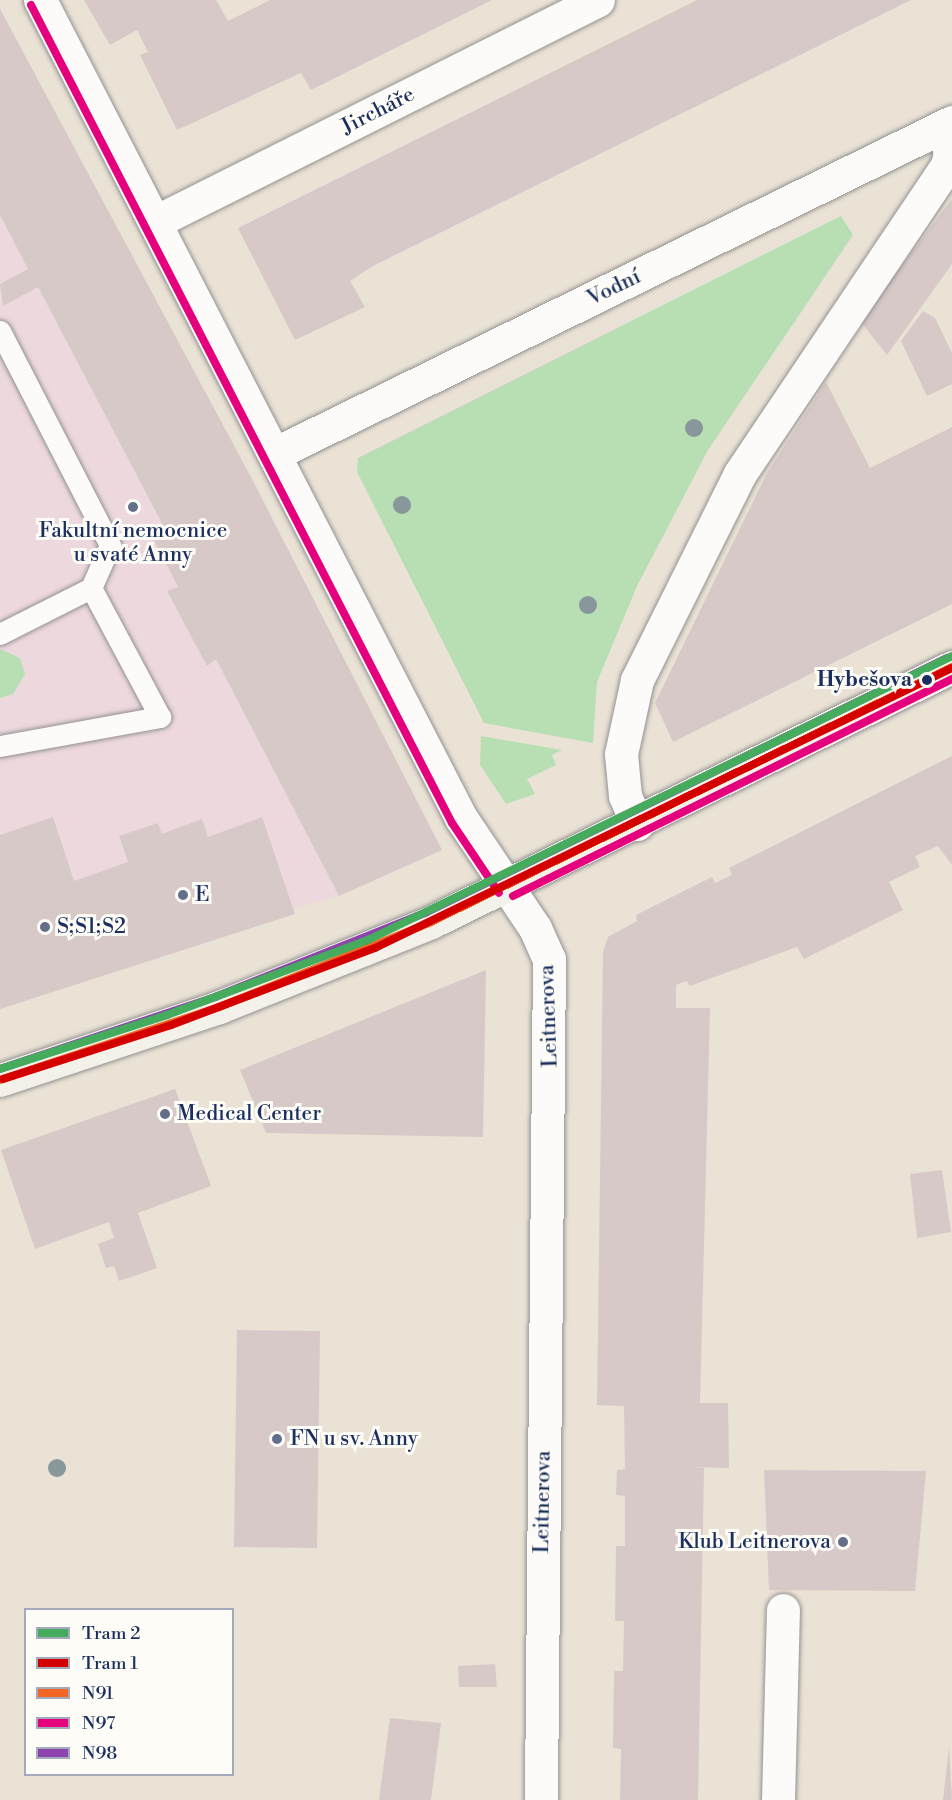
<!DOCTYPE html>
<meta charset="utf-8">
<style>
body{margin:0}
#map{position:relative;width:952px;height:1800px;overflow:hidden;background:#eae2d5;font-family:"Libre Bodoni",serif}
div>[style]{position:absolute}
.built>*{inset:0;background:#edd8dd}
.green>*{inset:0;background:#b8deb3}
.building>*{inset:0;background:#d8c9c9}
.roads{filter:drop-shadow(0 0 2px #939293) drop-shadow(0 0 2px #939293)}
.lane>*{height:21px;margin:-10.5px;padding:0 10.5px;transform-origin:10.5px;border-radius:10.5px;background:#fcfbf9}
.street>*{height:33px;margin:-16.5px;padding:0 16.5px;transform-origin:16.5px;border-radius:16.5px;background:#fcfbf9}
.secondary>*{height:33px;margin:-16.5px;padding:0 16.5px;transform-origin:16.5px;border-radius:16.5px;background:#f4f0ea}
.bus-1>*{height:8px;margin:-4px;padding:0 4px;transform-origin:4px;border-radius:4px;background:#f26522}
.bus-2>*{height:8px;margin:-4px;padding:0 4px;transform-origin:4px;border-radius:4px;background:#e5007d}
.bus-3>*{height:8px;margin:-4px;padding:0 4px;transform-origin:4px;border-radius:4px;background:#8e44ad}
.tram-1>*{height:8px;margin:-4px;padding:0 4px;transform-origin:4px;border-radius:4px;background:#45ab5d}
.tram-2>*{height:8px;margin:-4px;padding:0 4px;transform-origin:4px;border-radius:4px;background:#d40000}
.trees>*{width:18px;height:18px;margin:-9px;border-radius:50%;background:#88979b}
.dots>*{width:16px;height:16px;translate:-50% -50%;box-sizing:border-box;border:3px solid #fdfcf7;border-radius:50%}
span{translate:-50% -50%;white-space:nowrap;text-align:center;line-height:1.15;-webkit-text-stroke:6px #fdfcf7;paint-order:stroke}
.street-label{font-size:21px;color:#1b2f5e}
.poi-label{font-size:21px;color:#1b2f5e}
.left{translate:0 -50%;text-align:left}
.right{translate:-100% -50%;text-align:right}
.stop-label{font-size:21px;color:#1b2f5e;font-weight:700}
.legend{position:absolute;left:24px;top:1608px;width:210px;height:168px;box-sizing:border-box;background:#fdfcf7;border:2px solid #a3aaba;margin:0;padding:8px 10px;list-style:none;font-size:18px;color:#1b2f5e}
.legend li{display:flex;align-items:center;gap:12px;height:30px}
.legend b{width:30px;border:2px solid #a3aaba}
</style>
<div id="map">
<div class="built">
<i style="clip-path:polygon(0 9px,442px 850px,339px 896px,293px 909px,295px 914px,0 1009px)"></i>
</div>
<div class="green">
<i style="clip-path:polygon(841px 216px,853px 235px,708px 450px,637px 586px,597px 682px,593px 743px,484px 723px,357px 472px,358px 458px)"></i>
<i style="clip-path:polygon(0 649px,20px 658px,25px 674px,13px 694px,0 698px)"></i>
<i style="clip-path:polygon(481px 736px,562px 750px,552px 755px,556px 765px,527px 779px,535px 794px,506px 804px,480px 765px)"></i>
</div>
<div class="building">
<i style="clip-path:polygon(84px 0,216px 0,228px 21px,270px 0,492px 0,311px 90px,301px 73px,177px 130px,140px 55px,148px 52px,137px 30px,110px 45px)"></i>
<i style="clip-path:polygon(697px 0,911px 0,373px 266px,350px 281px,365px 307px,295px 340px,238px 228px)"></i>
<i style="clip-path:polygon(0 9px,253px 481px,442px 850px,339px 896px,216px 659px,207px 666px,167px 591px,178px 587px,152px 536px,165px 529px,38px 287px,3px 306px,0 284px,28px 269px,0 215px)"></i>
<i style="clip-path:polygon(952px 199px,952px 264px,887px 355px,860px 321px)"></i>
<i style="clip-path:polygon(923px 311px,935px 318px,952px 353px,952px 384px,927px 396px,901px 341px)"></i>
<i style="clip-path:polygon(826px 382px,870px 468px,952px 427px,952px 604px,673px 742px,655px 703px,767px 473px)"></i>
<i style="clip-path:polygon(952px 756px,952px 865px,938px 846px,915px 856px,920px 867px,889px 882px,903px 910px,804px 959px,797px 947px,690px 986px,686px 981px,676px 985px,676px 1008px,710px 1008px,700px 1403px,728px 1403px,729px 1468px,691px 1467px,704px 1468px,698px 1800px,620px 1800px,621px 1749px,613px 1748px,614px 1671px,623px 1671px,624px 1621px,615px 1621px,616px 1546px,625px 1546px,625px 1496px,616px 1495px,617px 1470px,625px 1469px,624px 1406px,597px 1405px,603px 952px,608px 937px,637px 921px,636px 915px,712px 877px,715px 883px,732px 875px,729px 868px)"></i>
<i style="clip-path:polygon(53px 817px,74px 881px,128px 862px,119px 836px,158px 823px,162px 834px,202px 819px,208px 837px,262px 817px,295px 914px,0 1009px,0 835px)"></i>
<i style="clip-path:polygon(486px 970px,483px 1137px,266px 1133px,240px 1070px)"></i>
<i style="clip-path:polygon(175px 1089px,211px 1186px,138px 1213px,157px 1268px,119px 1281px,114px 1266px,106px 1268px,98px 1244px,114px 1238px,109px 1222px,35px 1249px,1px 1150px)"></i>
<i style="clip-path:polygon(942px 1170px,951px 1232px,917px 1238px,910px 1174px)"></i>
<i style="clip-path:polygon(237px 1330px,320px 1331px,317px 1548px,234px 1547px)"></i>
<i style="clip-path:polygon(764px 1470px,926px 1471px,915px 1591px,769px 1590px)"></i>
<i style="clip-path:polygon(495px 1664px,497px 1687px,459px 1687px,458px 1666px)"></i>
<i style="clip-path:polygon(390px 1718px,441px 1723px,431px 1800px,379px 1800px)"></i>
<i style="clip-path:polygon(949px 1747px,952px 1800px,943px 1800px)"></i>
</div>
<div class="roads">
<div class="lane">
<i style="left:0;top:331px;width:241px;rotate:62.8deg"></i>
<i style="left:110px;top:545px;width:47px;rotate:113.8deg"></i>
<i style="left:91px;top:588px;width:102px;rotate:153.2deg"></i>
<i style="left:0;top:746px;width:163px;rotate:-10.3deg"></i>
<i style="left:160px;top:717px;width:146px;rotate:-118.1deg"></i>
</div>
<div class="street">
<i style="left:40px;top:0;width:920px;rotate:62.77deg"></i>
<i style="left:461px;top:818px;width:133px;rotate:56.1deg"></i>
<i style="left:535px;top:928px;width:34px;rotate:66deg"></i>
<i style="left:549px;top:959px;width:841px;rotate:90.55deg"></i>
<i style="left:157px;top:221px;width:493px;rotate:-26.6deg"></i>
<i style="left:276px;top:453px;width:753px;rotate:-26.09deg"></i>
<i style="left:637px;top:824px;width:30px;rotate:-113deg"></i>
<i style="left:625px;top:796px;width:42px;rotate:-95.4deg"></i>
<i style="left:621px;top:754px;width:76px;rotate:-77.8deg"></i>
<i style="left:637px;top:680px;width:229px;rotate:-63.5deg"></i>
<i style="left:739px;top:475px;width:372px;rotate:-56.1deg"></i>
<i style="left:947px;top:166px;width:14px;rotate:-78deg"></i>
<i style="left:950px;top:152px;width:26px;rotate:-108deg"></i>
<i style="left:778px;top:1800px;width:190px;rotate:-88.5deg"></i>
</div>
<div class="secondary">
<i style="left:0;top:1080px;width:231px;rotate:-18.4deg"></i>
<i style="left:219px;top:1007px;width:228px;rotate:-21.8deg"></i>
<i style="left:431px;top:922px;width:580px;rotate:-26.08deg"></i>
</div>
</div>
<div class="bus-1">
<i style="left:0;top:1080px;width:231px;rotate:-18.4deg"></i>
<i style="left:219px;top:1007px;width:228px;rotate:-21.8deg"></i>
<i style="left:431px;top:922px;width:580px;rotate:-26.08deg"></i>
</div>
<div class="bus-2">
<i style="left:31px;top:5px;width:920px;rotate:62.77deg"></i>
<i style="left:452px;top:823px;width:84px;rotate:56.1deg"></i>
<i style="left:513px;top:896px;width:490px;rotate:-26.3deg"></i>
</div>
<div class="bus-3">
<i style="left:0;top:1069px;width:227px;rotate:-18.5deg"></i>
<i style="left:215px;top:997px;width:228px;rotate:-21.8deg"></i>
<i style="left:427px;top:912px;width:579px;rotate:-26.03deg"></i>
</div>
<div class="tram-1">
<i style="left:0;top:1069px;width:176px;rotate:-17.9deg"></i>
<i style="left:167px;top:1015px;width:217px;rotate:-20.5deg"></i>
<i style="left:370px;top:939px;width:647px;rotate:-25.93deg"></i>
</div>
<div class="tram-2">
<i style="left:3px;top:1079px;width:176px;rotate:-17.8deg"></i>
<i style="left:171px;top:1025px;width:218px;rotate:-20.7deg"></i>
<i style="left:375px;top:948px;width:641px;rotate:-25.89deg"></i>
</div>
<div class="trees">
<i style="left:694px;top:428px"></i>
<i style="left:402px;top:505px"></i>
<i style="left:588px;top:605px"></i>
<i style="left:57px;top:1468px"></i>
</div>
<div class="dots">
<i style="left:133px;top:507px;background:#636e88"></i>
<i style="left:927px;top:680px;background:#1b2f5e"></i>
<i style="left:183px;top:895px;background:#636e88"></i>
<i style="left:45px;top:927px;background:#636e88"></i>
<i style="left:165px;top:1114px;background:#636e88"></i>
<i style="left:277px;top:1439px;background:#636e88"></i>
<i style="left:843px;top:1542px;background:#636e88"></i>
</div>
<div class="street-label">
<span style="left:378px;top:111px;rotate:-27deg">Jircháře</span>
<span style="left:614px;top:288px;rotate:-26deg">Vodní</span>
<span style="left:549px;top:1016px;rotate:-92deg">Leitnerova</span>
<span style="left:543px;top:1502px;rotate:-89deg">Leitnerova</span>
</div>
<div class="poi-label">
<span style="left:133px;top:543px">Fakultní nemocnice<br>u svaté Anny</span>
<span class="left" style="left:195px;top:895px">E</span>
<span class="left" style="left:57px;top:927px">S;S1;S2</span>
<span class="left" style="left:177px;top:1114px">Medical Center</span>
<span class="left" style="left:290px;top:1439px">FN u sv. Anny</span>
<span class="right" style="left:831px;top:1542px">Klub Leitnerova</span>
</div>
<div class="stop-label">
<span class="right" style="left:912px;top:680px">Hybešova</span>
</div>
<ul class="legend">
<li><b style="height:8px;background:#45ab5d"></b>Tram 2</li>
<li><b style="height:8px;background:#d40000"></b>Tram 1</li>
<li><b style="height:8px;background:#f26522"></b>N91</li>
<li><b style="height:8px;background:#e5007d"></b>N97</li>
<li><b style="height:8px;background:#8e44ad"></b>N98</li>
</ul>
</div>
